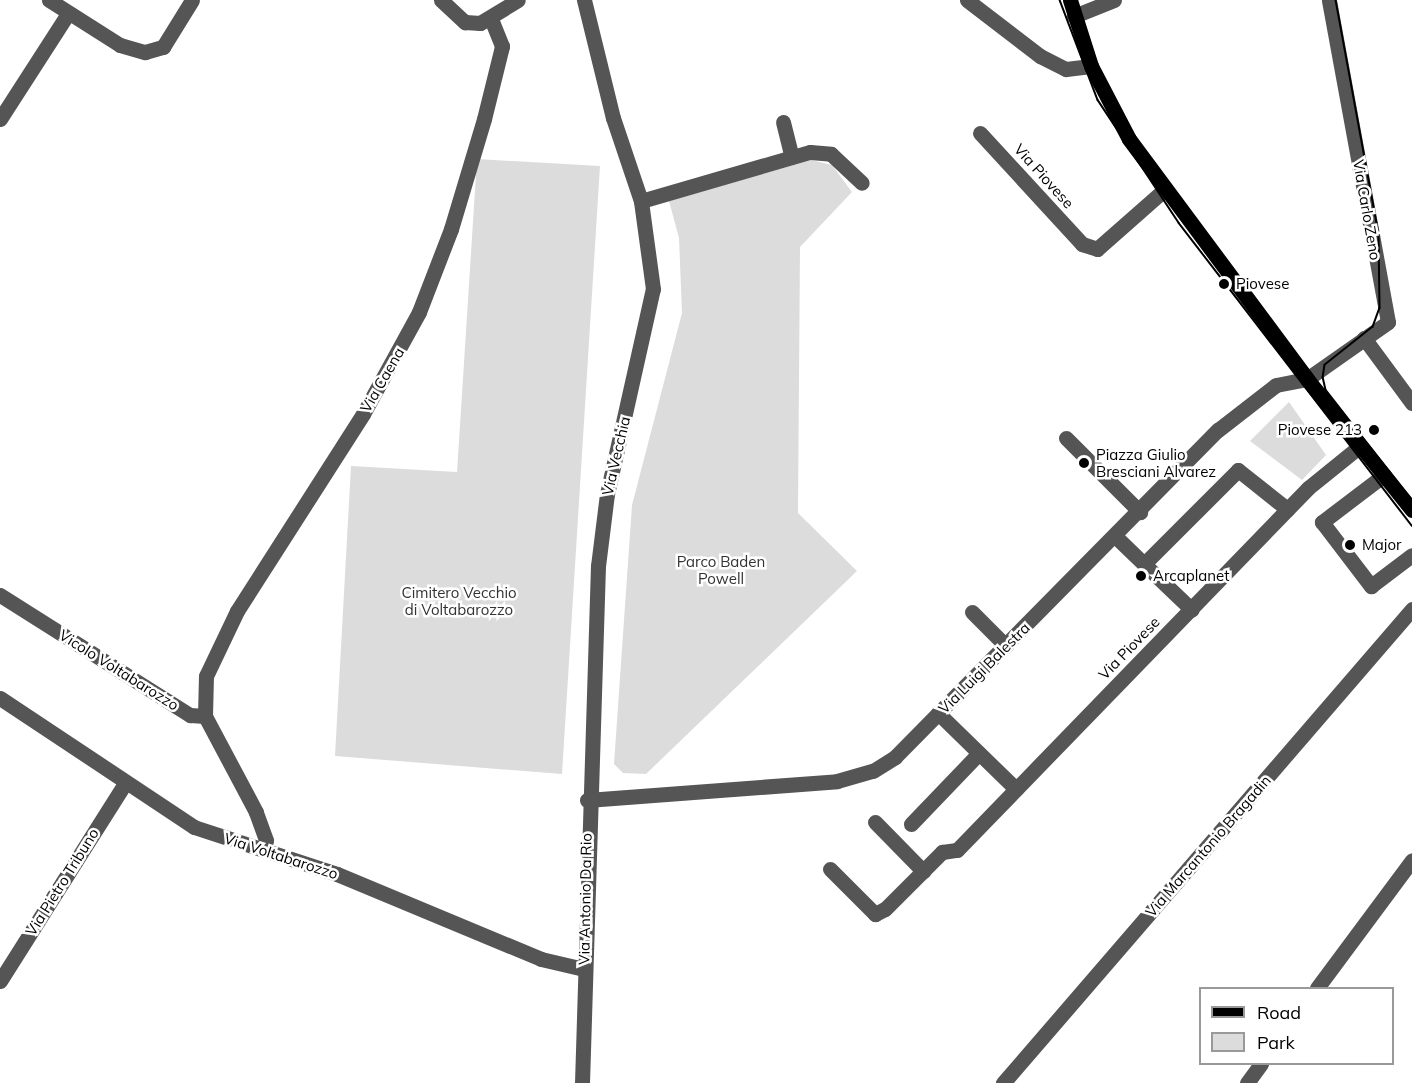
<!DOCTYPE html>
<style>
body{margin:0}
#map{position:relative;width:1412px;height:1083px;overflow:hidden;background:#fff;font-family:Mulish,sans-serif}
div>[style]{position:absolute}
.green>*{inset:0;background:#dcdcdc}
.minor>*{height:15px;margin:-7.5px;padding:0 7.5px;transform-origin:7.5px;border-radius:7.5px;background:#555}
.major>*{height:15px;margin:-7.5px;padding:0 7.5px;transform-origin:7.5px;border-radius:7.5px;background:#000}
.tram>*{height:1.5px;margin:-0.75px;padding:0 0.75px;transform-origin:0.75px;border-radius:0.75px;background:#000}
.dots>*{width:16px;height:16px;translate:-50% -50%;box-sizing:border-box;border:3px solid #fff;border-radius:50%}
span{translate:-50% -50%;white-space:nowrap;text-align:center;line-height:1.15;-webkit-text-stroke:5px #fff;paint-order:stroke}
.street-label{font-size:15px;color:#000}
.poi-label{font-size:15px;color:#000}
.left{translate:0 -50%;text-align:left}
.right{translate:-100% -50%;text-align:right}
.park-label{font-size:15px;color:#333}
.legend{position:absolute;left:1199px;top:987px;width:195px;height:78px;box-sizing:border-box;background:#fff;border:2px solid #999;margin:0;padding:8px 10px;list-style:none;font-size:18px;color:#000}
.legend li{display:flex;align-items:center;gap:12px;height:30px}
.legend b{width:30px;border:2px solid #999}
</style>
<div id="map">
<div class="green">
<i style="clip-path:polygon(477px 159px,600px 166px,562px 774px,335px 756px,351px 466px,457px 472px)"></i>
<i style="clip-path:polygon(811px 160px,832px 165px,852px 192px,800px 247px,798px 513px,857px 571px,646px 774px,623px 773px,614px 764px,632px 505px,682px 313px,679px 238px,669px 201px)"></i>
<i style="clip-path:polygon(1289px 402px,1326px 455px,1302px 480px,1250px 441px)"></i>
</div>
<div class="minor">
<i style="left:49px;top:0;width:84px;rotate:32.4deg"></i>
<i style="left:120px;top:45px;width:26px;rotate:16deg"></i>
<i style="left:145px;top:52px;width:19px;rotate:-16deg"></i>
<i style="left:163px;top:47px;width:55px;rotate:-58.3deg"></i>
<i style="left:441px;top:0;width:33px;rotate:43deg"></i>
<i style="left:465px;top:22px;width:15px;rotate:4deg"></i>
<i style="left:480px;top:23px;width:44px;rotate:-31.2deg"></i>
<i style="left:967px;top:0;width:92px;rotate:37.5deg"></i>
<i style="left:1040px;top:56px;width:29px;rotate:27deg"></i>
<i style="left:1066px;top:69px;width:25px;rotate:-7deg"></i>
<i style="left:1074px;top:16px;width:43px;rotate:-21.8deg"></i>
<i style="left:0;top:119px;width:124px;rotate:-57.2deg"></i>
<i style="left:783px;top:122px;width:36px;rotate:76deg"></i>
<i style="left:980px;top:133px;width:151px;rotate:47.4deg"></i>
<i style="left:1082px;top:244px;width:16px;rotate:18deg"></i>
<i style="left:1097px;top:249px;width:91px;rotate:-41.4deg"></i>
<i style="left:641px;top:201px;width:176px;rotate:-16.2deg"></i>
<i style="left:810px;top:152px;width:21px;rotate:5deg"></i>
<i style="left:831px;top:154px;width:42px;rotate:43.1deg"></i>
<i style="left:1364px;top:338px;width:81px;rotate:53.6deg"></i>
<i style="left:1066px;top:438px;width:105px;rotate:45deg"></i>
<i style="left:1384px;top:475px;width:78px;rotate:142.8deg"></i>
<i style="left:1322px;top:522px;width:81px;rotate:52.6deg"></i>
<i style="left:1371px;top:586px;width:51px;rotate:-37.1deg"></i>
<i style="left:1115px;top:536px;width:40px;rotate:44deg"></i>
<i style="left:1144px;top:564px;width:133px;rotate:-45deg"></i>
<i style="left:1238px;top:470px;width:63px;rotate:38.5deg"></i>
<i style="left:1144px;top:564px;width:66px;rotate:43.8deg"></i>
<i style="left:0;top:595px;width:225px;rotate:32.3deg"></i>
<i style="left:190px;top:715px;width:15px;rotate:4deg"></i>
<i style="left:972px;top:612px;width:48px;rotate:45deg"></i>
<i style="left:0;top:698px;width:233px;rotate:33.6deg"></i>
<i style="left:194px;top:827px;width:151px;rotate:18.2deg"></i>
<i style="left:337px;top:874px;width:221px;rotate:22.6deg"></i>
<i style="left:541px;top:959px;width:44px;rotate:13.1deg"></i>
<i style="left:938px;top:713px;width:109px;rotate:44.3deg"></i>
<i style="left:587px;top:800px;width:251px;rotate:-4.3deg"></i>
<i style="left:837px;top:781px;width:37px;rotate:-16deg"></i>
<i style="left:873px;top:771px;width:26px;rotate:-32deg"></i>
<i style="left:895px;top:757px;width:460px;rotate:-45.4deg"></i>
<i style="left:1218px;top:430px;width:73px;rotate:-37.8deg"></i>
<i style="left:1276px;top:385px;width:32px;rotate:-11deg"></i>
<i style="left:1307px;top:379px;width:99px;rotate:-35.1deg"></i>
<i style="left:1388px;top:322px;width:327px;rotate:-100.4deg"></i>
<i style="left:875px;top:822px;width:69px;rotate:45.6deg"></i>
<i style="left:911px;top:824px;width:98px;rotate:-46.2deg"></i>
<i style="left:264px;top:850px;width:10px;rotate:-79deg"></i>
<i style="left:266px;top:840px;width:30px;rotate:-110deg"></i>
<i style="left:256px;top:812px;width:109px;rotate:-118deg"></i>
<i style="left:205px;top:716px;width:40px;rotate:-88.6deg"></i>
<i style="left:206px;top:676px;width:72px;rotate:-64.5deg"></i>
<i style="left:237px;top:611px;width:234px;rotate:-57.4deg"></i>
<i style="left:363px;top:414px;width:116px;rotate:-61.2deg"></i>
<i style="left:419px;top:312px;width:89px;rotate:-68.9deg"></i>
<i style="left:451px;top:229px;width:115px;rotate:-73.3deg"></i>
<i style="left:484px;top:119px;width:75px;rotate:-76.1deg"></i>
<i style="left:502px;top:46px;width:27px;rotate:-112deg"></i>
<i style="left:830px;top:869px;width:64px;rotate:45deg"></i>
<i style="left:875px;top:914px;width:11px;rotate:-27deg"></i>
<i style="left:885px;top:909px;width:81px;rotate:-45deg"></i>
<i style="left:942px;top:852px;width:15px;rotate:-8deg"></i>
<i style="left:957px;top:850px;width:504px;rotate:-45.88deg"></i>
<i style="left:1308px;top:488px;width:67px;rotate:-38.9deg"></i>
<i style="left:0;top:981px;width:234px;rotate:-57.7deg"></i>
<i style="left:1317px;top:988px;width:159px;rotate:-53.4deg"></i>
<i style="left:582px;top:1083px;width:517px;rotate:-88.23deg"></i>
<i style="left:598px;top:566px;width:73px;rotate:-82.9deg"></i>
<i style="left:607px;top:494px;width:210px;rotate:-77.4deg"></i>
<i style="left:653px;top:289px;width:89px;rotate:-97.8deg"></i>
<i style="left:641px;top:201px;width:88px;rotate:-108.6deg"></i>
<i style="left:613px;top:118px;width:122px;rotate:-103.8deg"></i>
<i style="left:1003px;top:1083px;width:626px;rotate:-49.21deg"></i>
<i style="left:1247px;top:1083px;width:24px;rotate:-54deg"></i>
</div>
<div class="major">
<i style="left:1070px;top:0;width:69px;rotate:72.3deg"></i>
<i style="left:1091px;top:66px;width:82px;rotate:62.5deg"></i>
<i style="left:1129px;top:139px;width:299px;rotate:53.4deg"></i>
<i style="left:1307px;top:379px;width:168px;rotate:51.3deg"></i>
</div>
<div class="tram">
<i style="left:1060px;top:0;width:107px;rotate:69.2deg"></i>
<i style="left:1098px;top:100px;width:147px;rotate:56.6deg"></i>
<i style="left:1179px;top:223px;width:382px;rotate:52.4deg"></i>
<i style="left:1336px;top:0;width:239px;rotate:79.6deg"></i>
<i style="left:1379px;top:235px;width:73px;rotate:89.2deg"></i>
<i style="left:1380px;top:308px;width:20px;rotate:110deg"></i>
<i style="left:1373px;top:327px;width:61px;rotate:141.6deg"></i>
<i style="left:1325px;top:365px;width:12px;rotate:99deg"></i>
<i style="left:1323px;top:377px;width:13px;rotate:77deg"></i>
<i style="left:1326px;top:390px;width:140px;rotate:52deg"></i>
</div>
<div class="dots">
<i style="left:1224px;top:284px;background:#000"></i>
<i style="left:1374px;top:430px;background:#000"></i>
<i style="left:1084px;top:463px;background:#000"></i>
<i style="left:1350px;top:545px;background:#000"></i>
<i style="left:1141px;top:576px;background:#000"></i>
</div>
<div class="street-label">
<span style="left:1044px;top:176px;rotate:48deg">Via Piovese</span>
<span style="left:1367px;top:210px;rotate:80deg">Via Carlo Zeno</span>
<span style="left:382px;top:380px;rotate:-60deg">Via Caena</span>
<span style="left:616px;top:456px;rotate:-77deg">Via Vecchia</span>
<span style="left:1129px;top:648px;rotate:-46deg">Via Piovese</span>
<span style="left:984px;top:668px;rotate:-45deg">Via Luigi Balestra</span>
<span style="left:119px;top:670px;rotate:32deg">Vicolo Voltabarozzo</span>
<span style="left:1208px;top:846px;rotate:-49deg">Via Marcantonio Bragadin</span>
<span style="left:281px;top:856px;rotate:18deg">Via Voltabarozzo</span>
<span style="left:62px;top:882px;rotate:-58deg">Via Pietro Tribuno</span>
<span style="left:585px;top:899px;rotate:-89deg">Via Antonio Da Rio</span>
</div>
<div class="poi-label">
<span class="left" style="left:1236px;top:284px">Piovese</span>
<span class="right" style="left:1362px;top:430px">Piovese 213</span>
<span class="left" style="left:1096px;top:463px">Piazza Giulio<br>Bresciani Alvarez</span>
<span class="left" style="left:1362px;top:545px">Major</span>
<span class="left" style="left:1153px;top:576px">Arcaplanet</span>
</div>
<div class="park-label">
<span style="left:721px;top:570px">Parco Baden<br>Powell</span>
<span style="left:459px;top:601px">Cimitero Vecchio<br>di Voltabarozzo</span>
</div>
<ul class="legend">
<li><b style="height:8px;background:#000"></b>Road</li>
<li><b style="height:16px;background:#dcdcdc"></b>Park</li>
</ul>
</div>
